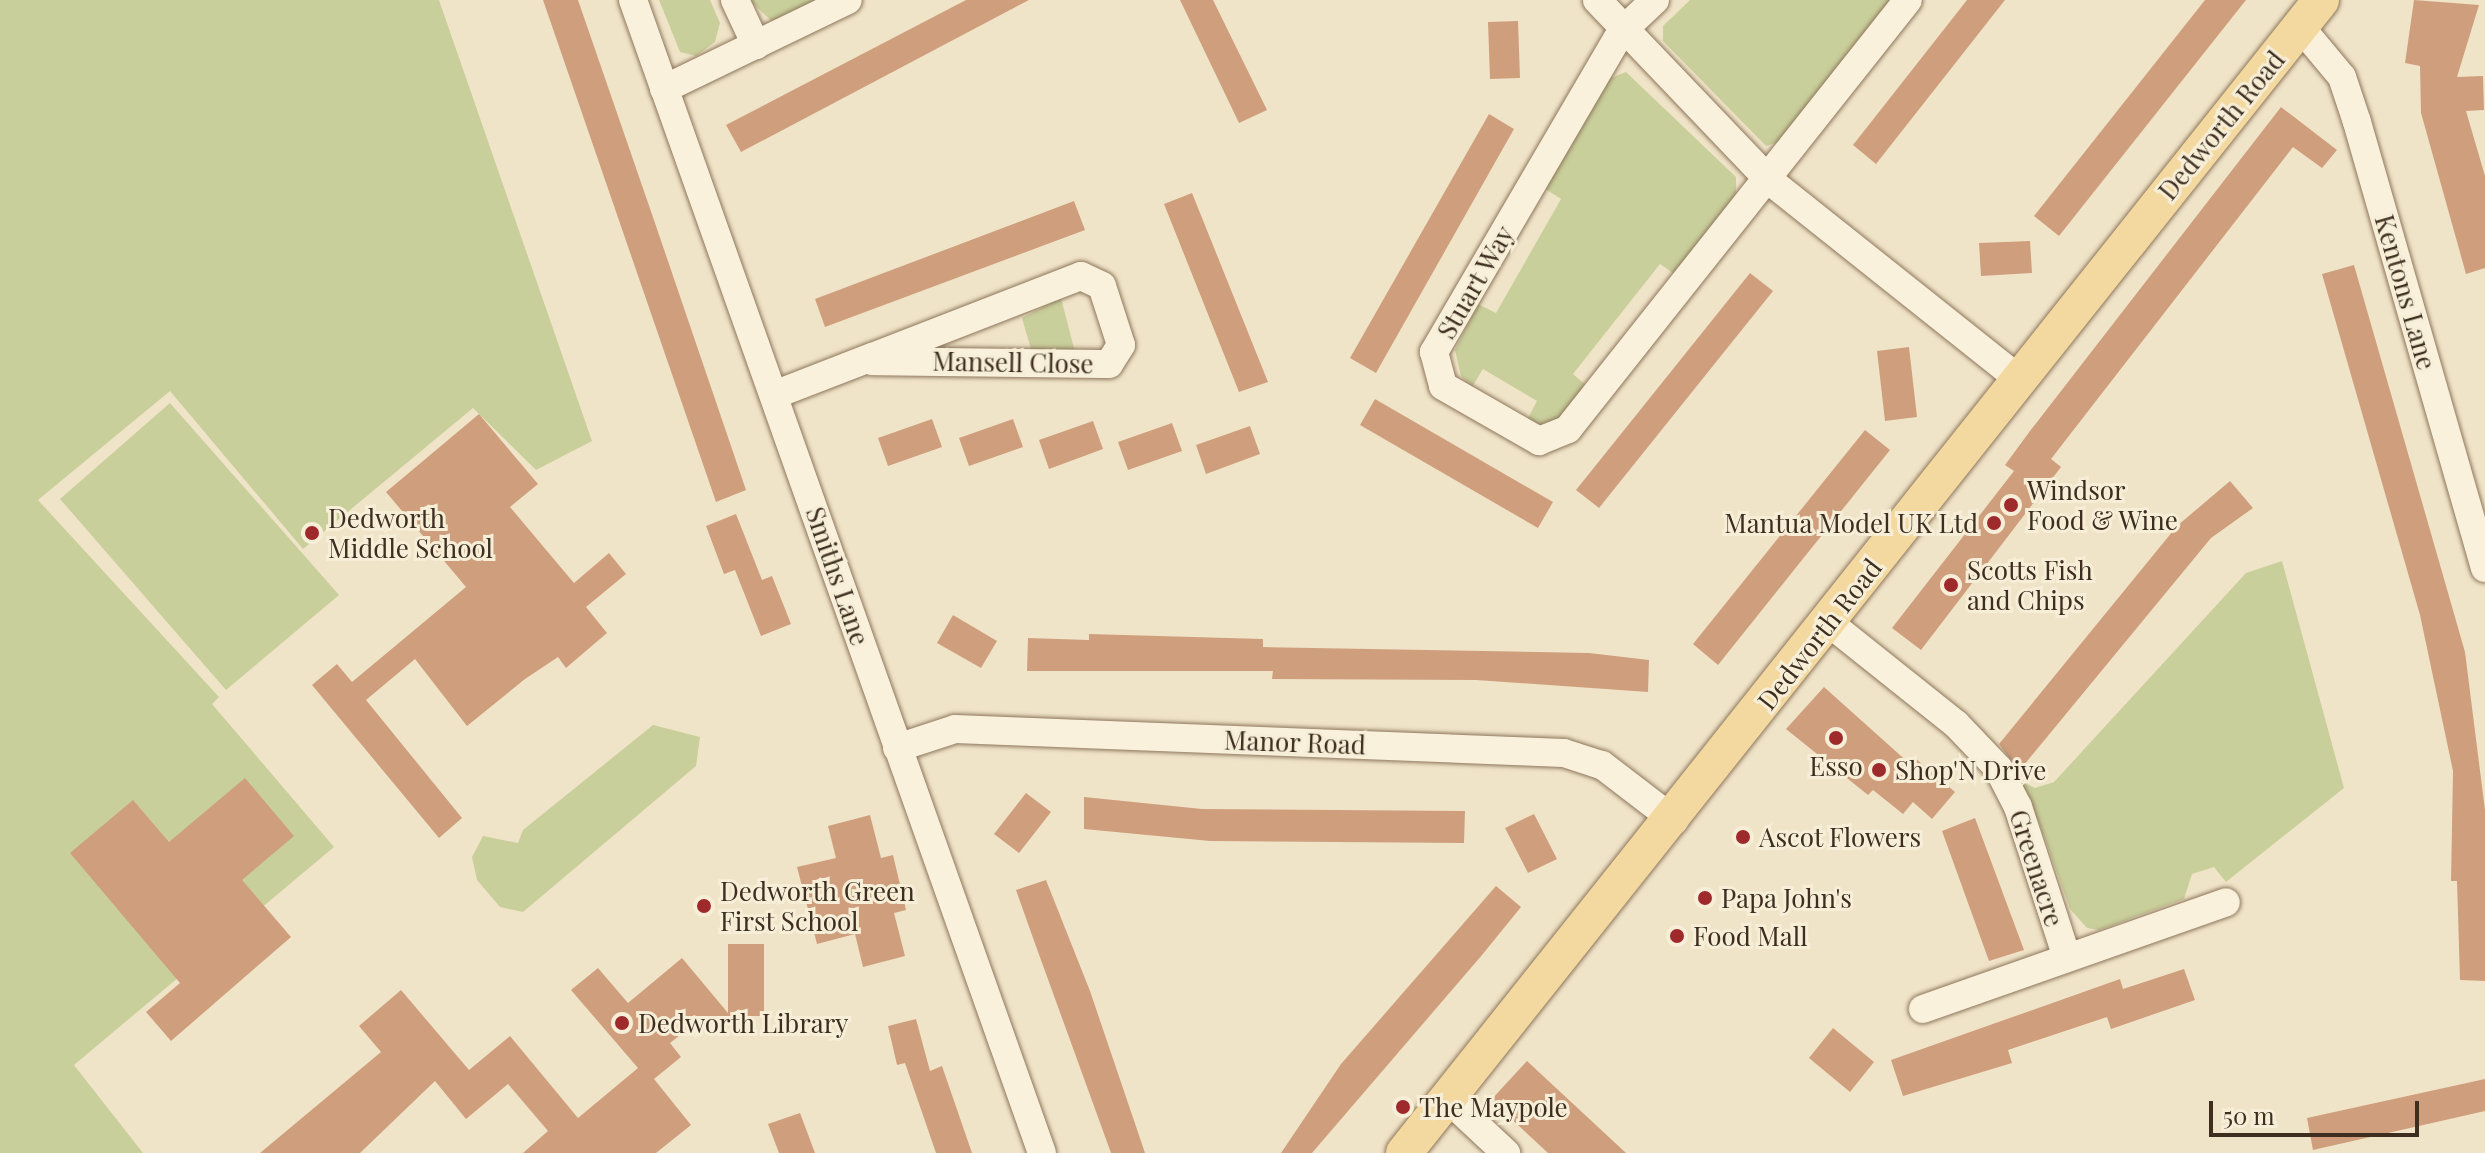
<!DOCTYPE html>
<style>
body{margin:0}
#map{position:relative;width:2485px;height:1153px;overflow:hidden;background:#f0e4c8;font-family:"Playfair Display",serif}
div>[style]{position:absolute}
.green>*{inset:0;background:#c9cf9b}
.building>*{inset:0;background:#cf9f7d}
.roads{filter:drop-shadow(0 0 2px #8d765c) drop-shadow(0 0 2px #8d765c)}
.minor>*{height:28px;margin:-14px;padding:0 14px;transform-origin:14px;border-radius:14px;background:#faf1dc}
.major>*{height:36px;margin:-18px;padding:0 18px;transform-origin:18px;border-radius:18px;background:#f3d9a0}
.dots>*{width:22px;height:22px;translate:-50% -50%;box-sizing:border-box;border:4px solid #f7eed8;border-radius:50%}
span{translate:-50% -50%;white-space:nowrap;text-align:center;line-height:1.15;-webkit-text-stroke:6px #f7eed8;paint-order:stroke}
.street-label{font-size:26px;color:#3d2e20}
.poi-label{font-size:26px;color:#3d2e20}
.left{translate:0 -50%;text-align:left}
.right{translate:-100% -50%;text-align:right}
.scale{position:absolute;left:2209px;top:1101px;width:210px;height:36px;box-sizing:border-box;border:4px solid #3d2e20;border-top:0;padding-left:10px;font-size:24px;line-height:28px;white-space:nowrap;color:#3d2e20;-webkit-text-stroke:6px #f7eed8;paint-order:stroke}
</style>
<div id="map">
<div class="green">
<i style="clip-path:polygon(0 0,439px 0,592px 441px,536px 470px,473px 408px,303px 549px,170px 391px,38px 500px,219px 697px,212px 704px,334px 847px,74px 1065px,143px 1153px,0 1153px)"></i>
<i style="clip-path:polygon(659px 0,710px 0,720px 23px,715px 42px,696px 56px,680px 52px)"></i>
<i style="clip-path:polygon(749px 0,820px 0,774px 23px)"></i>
<i style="clip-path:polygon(1690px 0,1892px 0,1785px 140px,1766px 146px,1663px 41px,1663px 26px)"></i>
<i style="clip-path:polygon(1626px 72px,1736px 177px,1736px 196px,1676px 275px,1660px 264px,1573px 374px,1588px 387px,1565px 416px,1543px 425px,1527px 420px,1537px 401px,1483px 369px,1472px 387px,1461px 376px,1455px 350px,1478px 304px,1496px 313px,1561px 199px,1544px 188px,1606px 80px)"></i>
<i style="clip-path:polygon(1061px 298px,1076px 356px,1033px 356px,1022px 318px)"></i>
<i style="clip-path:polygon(170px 403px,339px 595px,226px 690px,60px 499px)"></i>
<i style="clip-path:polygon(2282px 561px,2344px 788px,2226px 882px,2214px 867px,2192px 874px,2184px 899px,2099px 930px,2087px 928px,2070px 909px,2039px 822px,2012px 777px,2035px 788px,2054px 782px,2246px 573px)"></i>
<i style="clip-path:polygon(653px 725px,700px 737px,696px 766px,523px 912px,500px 907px,477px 880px,472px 857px,483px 836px,518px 843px,523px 830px)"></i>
</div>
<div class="building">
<i style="clip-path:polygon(543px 0,578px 0,655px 223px,746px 490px,716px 502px)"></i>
<i style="clip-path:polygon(966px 0,1029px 0,741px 152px,726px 125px)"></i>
<i style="clip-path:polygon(1180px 0,1213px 0,1267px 110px,1239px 123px)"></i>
<i style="clip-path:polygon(1967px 0,2005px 0,1876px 164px,1853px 145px)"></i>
<i style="clip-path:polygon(2205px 0,2246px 0,2059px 236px,2034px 216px)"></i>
<i style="clip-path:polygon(2414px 0,2479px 5px,2457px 77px,2483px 76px,2484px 110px,2466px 111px,2485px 176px,2485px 268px,2466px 274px,2421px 113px,2420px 66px,2405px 63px)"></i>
<i style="clip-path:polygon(1518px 21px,1520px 78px,1490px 79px,1488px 22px)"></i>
<i style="clip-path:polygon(2281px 107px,2337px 150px,2322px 168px,2293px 147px,2051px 459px,2061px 467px,1921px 650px,1892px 628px,2014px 471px,2005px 465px,2030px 431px)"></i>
<i style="clip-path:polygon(1489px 114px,1514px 129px,1376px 373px,1350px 358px)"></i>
<i style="clip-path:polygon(1192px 193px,1268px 382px,1239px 392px,1164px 204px)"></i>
<i style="clip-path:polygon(1074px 201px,1085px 230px,825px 327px,815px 299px)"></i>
<i style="clip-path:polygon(2030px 241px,2032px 273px,1981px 276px,1979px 243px)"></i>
<i style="clip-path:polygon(2354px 265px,2465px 652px,2485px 810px,2485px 981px,2460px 980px,2457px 881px,2451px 881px,2453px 771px,2420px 615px,2322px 274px)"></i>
<i style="clip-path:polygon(1750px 273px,1773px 291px,1599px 508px,1576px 490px)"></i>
<i style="clip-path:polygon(1909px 347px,1917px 417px,1885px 421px,1877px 351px)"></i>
<i style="clip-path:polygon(1375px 399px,1553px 502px,1538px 528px,1360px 425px)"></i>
<i style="clip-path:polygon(479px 414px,538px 484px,510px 507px,574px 583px,609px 553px,626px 574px,586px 607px,607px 633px,566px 668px,558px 657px,525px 679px,467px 726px,415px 659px,366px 700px,462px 818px,439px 838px,312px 685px,337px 664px,352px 682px,466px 587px,386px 492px)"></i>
<i style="clip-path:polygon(932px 419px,942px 447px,888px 466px,878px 438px)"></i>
<i style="clip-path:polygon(1013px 419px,1023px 447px,969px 466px,959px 438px)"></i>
<i style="clip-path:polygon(1093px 421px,1103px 449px,1049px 469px,1039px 440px)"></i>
<i style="clip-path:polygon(1172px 423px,1182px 451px,1128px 470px,1118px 442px)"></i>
<i style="clip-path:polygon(1250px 426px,1260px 454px,1206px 474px,1196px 445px)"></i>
<i style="clip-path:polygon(1865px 430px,1890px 450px,1718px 665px,1693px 644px)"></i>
<i style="clip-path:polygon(2230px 481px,2253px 508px,2211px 538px,2019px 771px,1999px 744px,2177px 526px)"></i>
<i style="clip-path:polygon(736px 514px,762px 580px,772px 576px,791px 624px,761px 636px,735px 570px,724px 574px,706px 526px)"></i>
<i style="clip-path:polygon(953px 615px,997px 641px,981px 668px,937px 643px)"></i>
<i style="clip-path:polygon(1089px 634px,1263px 639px,1263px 647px,1589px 653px,1649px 660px,1648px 692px,1476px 680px,1272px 679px,1273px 671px,1027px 671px,1028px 638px,1089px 640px)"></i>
<i style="clip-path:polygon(1824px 687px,1910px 764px,1915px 758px,1955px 792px,1932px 819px,1913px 802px,1903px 814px,1873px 790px,1868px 795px,1786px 729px)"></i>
<i style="clip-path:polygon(245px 778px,294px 836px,242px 880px,291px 937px,171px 1041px,146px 1012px,180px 983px,70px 853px,133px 800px,169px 842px)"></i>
<i style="clip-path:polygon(1026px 793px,1051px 812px,1019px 853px,994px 834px)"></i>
<i style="clip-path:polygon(1084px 797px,1202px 809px,1465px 811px,1464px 843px,1210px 841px,1084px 829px)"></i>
<i style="clip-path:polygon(1534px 814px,1557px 859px,1528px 873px,1505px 828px)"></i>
<i style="clip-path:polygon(870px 815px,881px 858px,893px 855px,906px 910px,894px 913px,905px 956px,863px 967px,855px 934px,817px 944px,797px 867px,836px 858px,828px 826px)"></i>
<i style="clip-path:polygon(1975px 818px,2024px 950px,1989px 961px,1942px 831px)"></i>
<i style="clip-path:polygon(1046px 880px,1090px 991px,1145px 1153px,1111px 1153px,1033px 938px,1016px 890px)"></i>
<i style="clip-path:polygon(1496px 886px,1521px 907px,1482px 955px,1312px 1153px,1281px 1153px,1341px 1064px)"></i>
<i style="clip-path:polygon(728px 944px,764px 944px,764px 1016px,704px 1016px,670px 1043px,681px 1057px,654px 1079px,691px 1125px,656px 1153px,523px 1153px,548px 1131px,508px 1084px,466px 1119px,435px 1081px,360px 1153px,260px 1153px,381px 1052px,359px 1026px,401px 990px,469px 1070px,510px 1036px,578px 1118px,638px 1068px,571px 990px,598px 968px,628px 1003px,682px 958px,728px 1013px)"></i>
<i style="clip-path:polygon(2184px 969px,2195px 1000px,2111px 1029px,2107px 1017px,2008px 1050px,2012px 1063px,1903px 1096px,1891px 1060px,2120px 979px,2123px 989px)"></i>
<i style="clip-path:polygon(916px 1019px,930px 1071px,942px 1066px,972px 1153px,936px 1153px,905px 1063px,897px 1065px,888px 1026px)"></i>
<i style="clip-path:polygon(1833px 1028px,1874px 1062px,1850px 1092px,1809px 1058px)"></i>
<i style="clip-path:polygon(1527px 1061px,1626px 1153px,1548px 1153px,1491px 1100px)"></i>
<i style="clip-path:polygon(2485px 1079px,2485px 1111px,2313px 1150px,2307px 1118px)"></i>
<i style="clip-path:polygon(800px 1113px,815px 1153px,779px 1153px,768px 1124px)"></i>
</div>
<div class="roads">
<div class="minor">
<i style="left:633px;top:0;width:1223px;rotate:70.47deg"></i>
<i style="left:735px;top:0;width:50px;rotate:65deg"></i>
<i style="left:1597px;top:0;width:250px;rotate:46.3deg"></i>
<i style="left:1770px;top:181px;width:320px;rotate:38.5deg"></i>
<i style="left:1655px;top:0;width:47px;rotate:136.7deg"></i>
<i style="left:1621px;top:32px;width:371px;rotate:120.3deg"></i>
<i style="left:1434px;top:352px;width:35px;rotate:75deg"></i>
<i style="left:1443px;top:386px;width:111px;rotate:29.8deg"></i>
<i style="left:1539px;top:441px;width:31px;rotate:-22deg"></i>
<i style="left:1568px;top:429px;width:547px;rotate:-51.6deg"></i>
<i style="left:2302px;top:29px;width:62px;rotate:50.2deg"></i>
<i style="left:2342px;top:77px;width:47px;rotate:71.6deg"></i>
<i style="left:2357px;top:122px;width:464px;rotate:74deg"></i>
<i style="left:664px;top:89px;width:204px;rotate:-25.8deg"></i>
<i style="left:774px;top:395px;width:329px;rotate:-21.2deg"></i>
<i style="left:1081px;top:276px;width:23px;rotate:25deg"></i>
<i style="left:1102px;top:286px;width:62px;rotate:72.1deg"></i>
<i style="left:1121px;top:345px;width:22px;rotate:122deg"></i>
<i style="left:1109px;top:364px;width:237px;rotate:-179.3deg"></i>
<i style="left:1828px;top:622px;width:164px;rotate:38.6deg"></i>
<i style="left:1956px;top:724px;width:61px;rotate:46.3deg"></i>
<i style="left:1998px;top:768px;width:44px;rotate:62.9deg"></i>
<i style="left:2018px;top:807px;width:156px;rotate:72deg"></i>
<i style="left:897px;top:748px;width:61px;rotate:-18.1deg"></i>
<i style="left:955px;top:729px;width:609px;rotate:2.26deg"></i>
<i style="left:1564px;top:753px;width:40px;rotate:18deg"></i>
<i style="left:1602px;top:765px;width:91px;rotate:37.4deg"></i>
<i style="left:1923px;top:1009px;width:321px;rotate:-19.4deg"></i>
<i style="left:1447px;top:1098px;width:81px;rotate:43deg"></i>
</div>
<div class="major">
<i style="left:1404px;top:1153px;width:1473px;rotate:-51.5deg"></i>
</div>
</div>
<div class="dots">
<i style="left:2011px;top:505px;background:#9e2a2b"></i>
<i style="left:1994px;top:523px;background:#9e2a2b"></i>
<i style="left:312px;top:533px;background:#9e2a2b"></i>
<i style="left:1951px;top:585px;background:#9e2a2b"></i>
<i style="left:1836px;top:738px;background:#9e2a2b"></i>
<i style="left:1879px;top:770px;background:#9e2a2b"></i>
<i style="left:1743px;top:837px;background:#9e2a2b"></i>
<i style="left:1705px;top:898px;background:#9e2a2b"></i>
<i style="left:704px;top:906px;background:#9e2a2b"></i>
<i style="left:1677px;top:936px;background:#9e2a2b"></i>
<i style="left:622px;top:1023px;background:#9e2a2b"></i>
<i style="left:1403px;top:1107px;background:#9e2a2b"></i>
</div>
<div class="street-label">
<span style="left:2221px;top:125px;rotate:-51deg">Dedworth Road</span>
<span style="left:1475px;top:282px;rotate:-60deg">Stuart Way</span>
<span style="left:2406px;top:292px;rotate:74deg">Kentons Lane</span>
<span style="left:1013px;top:362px;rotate:1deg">Mansell Close</span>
<span style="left:838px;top:576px;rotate:71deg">Smiths Lane</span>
<span style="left:1819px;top:634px;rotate:-52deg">Dedworth Road</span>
<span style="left:1295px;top:742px;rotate:2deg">Manor Road</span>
<span style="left:2037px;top:868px;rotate:72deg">Greenacre</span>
</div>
<div class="poi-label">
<span class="left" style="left:2027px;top:505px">Windsor<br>Food &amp; Wine</span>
<span class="left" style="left:328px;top:533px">Dedworth<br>Middle School</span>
<span class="right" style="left:1978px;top:523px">Mantua Model UK Ltd</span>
<span class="left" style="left:1967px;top:585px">Scotts Fish<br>and Chips</span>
<span style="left:1836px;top:766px">Esso</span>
<span class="left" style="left:1895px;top:770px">Shop'N Drive</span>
<span class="left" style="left:1759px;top:837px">Ascot Flowers</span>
<span class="left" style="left:720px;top:906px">Dedworth Green<br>First School</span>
<span class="left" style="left:1721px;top:898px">Papa John's</span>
<span class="left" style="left:1693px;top:936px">Food Mall</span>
<span class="left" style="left:638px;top:1023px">Dedworth Library</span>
<span class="left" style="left:1419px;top:1107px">The Maypole</span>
</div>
<div class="scale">50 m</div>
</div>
